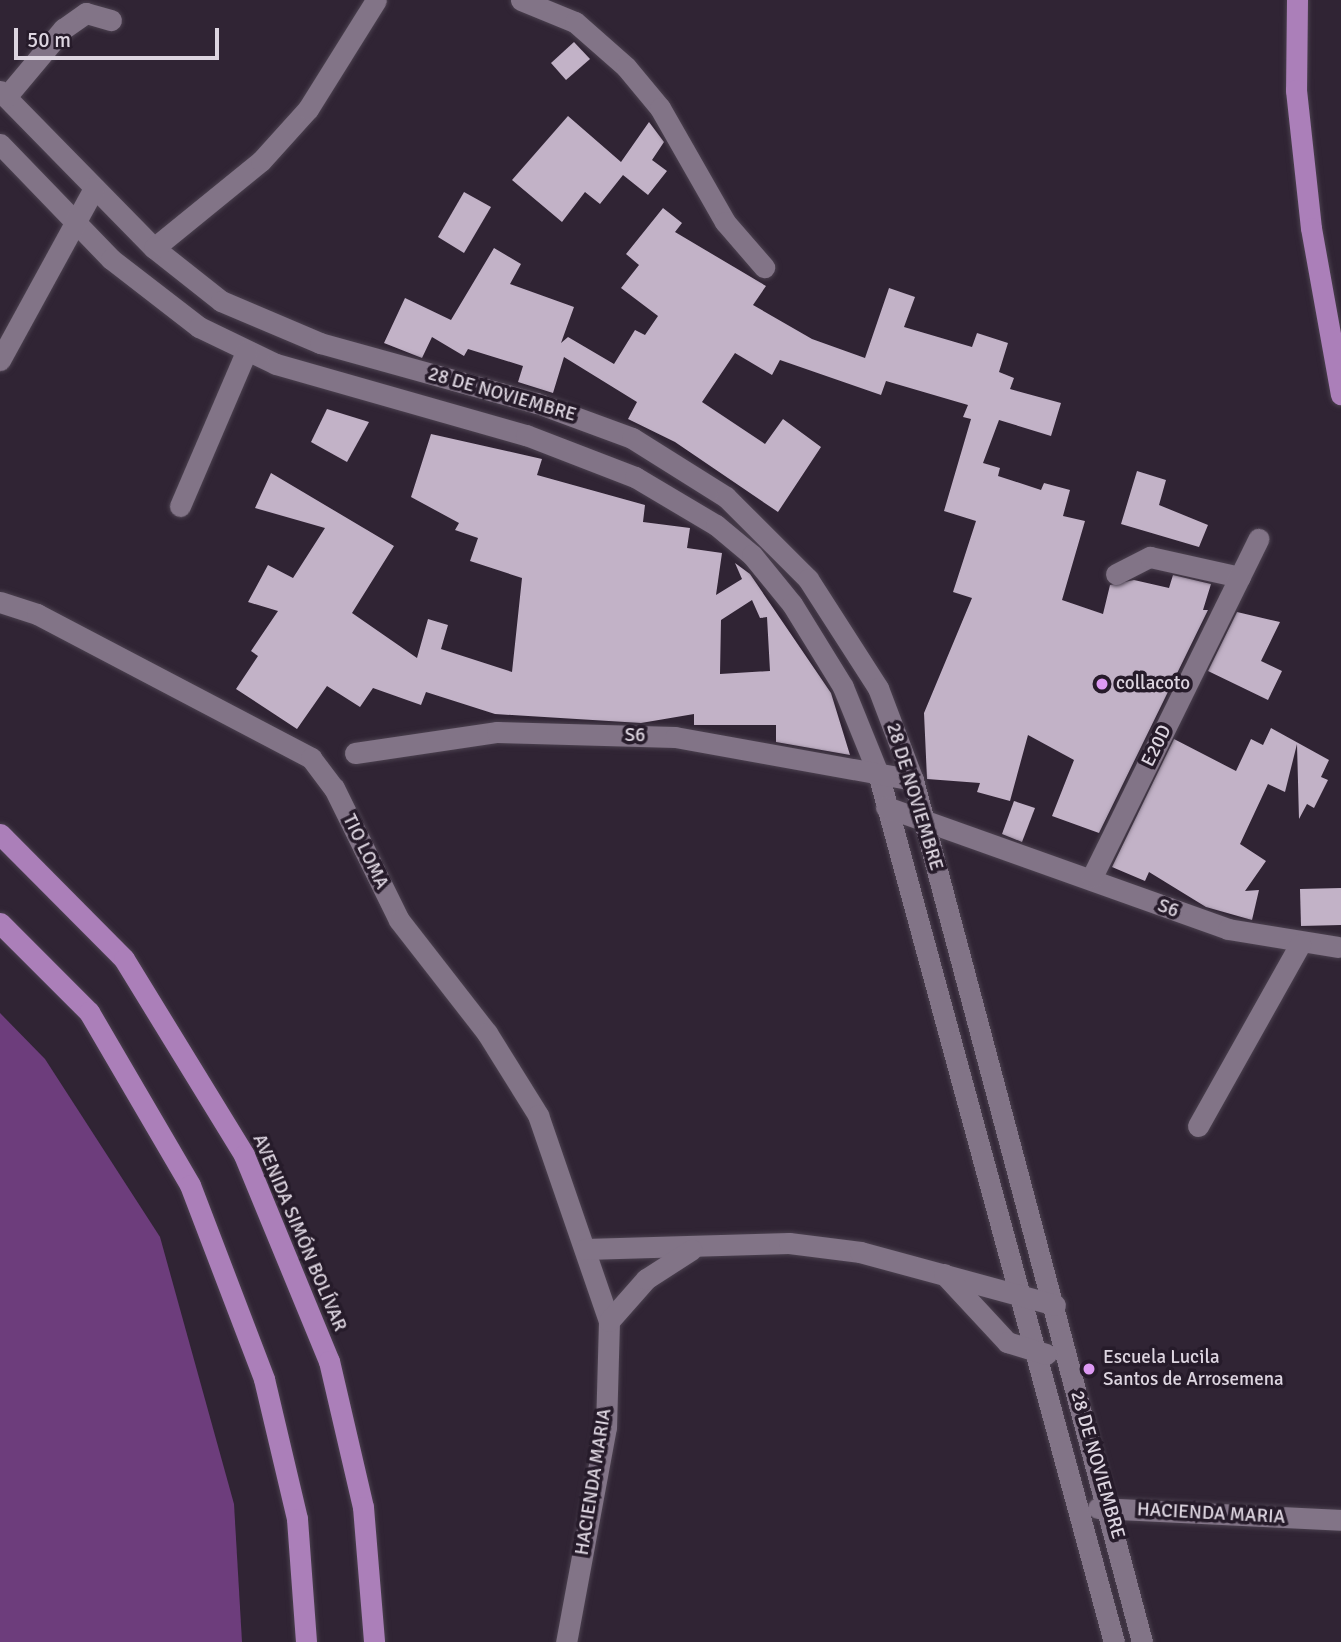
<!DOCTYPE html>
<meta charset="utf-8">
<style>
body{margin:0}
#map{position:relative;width:1341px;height:1642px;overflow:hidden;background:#302434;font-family:Signika,sans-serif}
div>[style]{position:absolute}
.forest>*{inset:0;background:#6d3d7c}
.building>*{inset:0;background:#c2b2c7}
.roads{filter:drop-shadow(0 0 2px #4b414f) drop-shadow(0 0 2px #4b414f)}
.minor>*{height:21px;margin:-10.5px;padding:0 10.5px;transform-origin:10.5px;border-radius:10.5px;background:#827487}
.highway>*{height:21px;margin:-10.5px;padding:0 10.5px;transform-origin:10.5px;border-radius:10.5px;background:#ab7fb9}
.dots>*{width:19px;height:19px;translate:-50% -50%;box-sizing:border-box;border:4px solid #261b2a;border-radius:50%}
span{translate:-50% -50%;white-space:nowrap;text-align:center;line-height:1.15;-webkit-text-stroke:7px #261b2a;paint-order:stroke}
.street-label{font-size:19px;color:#ddd5e0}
.poi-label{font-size:19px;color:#ddd5e0}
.left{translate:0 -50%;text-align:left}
.scale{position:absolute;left:14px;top:28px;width:205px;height:32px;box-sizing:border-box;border:4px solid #ddd5e0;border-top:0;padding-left:9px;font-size:21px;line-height:24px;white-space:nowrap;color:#ddd5e0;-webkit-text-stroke:5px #261b2a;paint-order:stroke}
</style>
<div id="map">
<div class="forest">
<i style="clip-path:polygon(0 1013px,45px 1059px,160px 1237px,234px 1504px,242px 1642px,0 1642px)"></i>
</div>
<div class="building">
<i style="clip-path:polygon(574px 42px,590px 59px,566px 80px,551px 63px)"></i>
<i style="clip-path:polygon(568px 116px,621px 162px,649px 122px,664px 142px,652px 160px,667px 171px,648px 195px,623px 175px,600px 204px,585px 192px,562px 222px,512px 180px)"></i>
<i style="clip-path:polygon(464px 192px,491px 207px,464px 253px,438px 237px)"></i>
<i style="clip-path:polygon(663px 208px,682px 223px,675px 232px,766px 286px,753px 305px,812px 339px,865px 358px,889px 288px,915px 297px,904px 327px,972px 347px,977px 333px,1008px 343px,999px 372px,1014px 378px,1010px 389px,1061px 403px,1051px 436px,999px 420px,983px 463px,1000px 468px,998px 476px,1041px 490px,1044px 483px,1070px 490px,1063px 516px,1085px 521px,1062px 600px,1103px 614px,1110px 585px,1134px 580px,1169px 588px,1173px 575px,1211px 584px,1203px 610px,1208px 610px,1099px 833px,1052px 816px,1074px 760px,1028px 735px,1010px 801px,977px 792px,980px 783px,927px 779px,924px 713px,972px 598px,953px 592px,976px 521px,944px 511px,971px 419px,963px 417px,968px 405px,886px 381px,881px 395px,780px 360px,772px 375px,735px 353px,702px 402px,765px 444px,783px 419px,821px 447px,778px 512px,675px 442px,628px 419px,637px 402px,564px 357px,553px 393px,518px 382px,523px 366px,468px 349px,464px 356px,432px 337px,422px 358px,384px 343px,405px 298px,451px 320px,494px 248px,521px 264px,510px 284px,574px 307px,561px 343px,568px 337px,614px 364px,635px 330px,645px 335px,658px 316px,621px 288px,639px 265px,626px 254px)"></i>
<i style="clip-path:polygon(327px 409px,369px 422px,347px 462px,311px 442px)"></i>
<i style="clip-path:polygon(evenodd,431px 434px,542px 459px,537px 475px,645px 505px,643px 522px,690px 528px,687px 548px,722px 553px,716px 595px,742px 579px,735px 563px,750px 574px,831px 693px,850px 755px,776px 742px,776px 725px,694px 725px,694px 714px,641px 723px,495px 714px,426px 692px,421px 705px,373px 688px,360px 707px,327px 686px,297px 729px,236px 689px,258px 656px,251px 651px,278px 611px,248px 602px,268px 565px,293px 578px,325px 528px,255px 508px,271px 473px,394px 546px,352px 613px,417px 658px,428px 619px,448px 625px,441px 649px,512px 672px,522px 578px,470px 561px,478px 538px,455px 530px,459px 523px,411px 497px,431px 434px,752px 600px,760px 618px,767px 617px,770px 671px,720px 674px,721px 620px,752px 600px)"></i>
<i style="clip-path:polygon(1137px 471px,1166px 480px,1159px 505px,1208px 525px,1199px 547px,1121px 524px)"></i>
<i style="clip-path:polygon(1237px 612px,1280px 622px,1261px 661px,1282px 671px,1268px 700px,1208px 671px)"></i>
<i style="clip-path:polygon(1271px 728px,1329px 760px,1321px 777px,1328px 780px,1314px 808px,1307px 804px,1299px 819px,1297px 744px,1285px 792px,1268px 784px,1240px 844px,1266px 861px,1245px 891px,1259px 890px,1252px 920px,1206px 907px,1149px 872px,1145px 881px,1112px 867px,1174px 739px,1236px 771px,1251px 739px,1263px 745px)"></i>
<i style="clip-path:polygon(1014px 801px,1035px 808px,1022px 842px,1002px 834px)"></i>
<i style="clip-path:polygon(1341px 888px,1341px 925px,1301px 926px,1300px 889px)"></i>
</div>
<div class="roads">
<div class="minor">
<i style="left:521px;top:0;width:58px;rotate:22.2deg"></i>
<i style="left:575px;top:22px;width:68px;rotate:41.4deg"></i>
<i style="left:626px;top:67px;width:53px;rotate:50.3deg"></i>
<i style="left:660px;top:108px;width:131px;rotate:60.3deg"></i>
<i style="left:725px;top:222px;width:60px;rotate:49.1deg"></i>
<i style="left:0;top:91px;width:220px;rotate:45.6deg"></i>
<i style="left:154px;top:248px;width:85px;rotate:38.3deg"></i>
<i style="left:221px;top:301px;width:108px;rotate:23deg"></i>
<i style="left:320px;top:343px;width:225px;rotate:15.5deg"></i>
<i style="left:537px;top:403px;width:101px;rotate:20.2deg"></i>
<i style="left:632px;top:438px;width:111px;rotate:32.1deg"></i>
<i style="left:726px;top:497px;width:116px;rotate:45deg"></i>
<i style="left:808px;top:579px;width:130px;rotate:57.3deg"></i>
<i style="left:878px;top:688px;width:98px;rotate:69.2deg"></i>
<i style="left:913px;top:780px;width:892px;rotate:75.12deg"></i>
<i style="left:6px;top:97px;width:89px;rotate:-50deg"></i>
<i style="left:63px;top:29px;width:28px;rotate:-35deg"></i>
<i style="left:86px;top:13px;width:26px;rotate:16deg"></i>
<i style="left:0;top:144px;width:160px;rotate:46deg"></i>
<i style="left:111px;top:259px;width:111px;rotate:37.7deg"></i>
<i style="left:199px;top:327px;width:85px;rotate:25.7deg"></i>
<i style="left:276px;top:364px;width:260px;rotate:15.9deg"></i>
<i style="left:526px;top:435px;width:117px;rotate:21.1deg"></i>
<i style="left:635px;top:477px;width:94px;rotate:30.7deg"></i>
<i style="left:716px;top:525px;width:47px;rotate:39.8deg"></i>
<i style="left:752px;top:555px;width:63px;rotate:50.8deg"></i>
<i style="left:792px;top:604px;width:97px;rotate:58.4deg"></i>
<i style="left:843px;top:687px;width:93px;rotate:67.9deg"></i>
<i style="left:878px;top:773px;width:900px;rotate:74.81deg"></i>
<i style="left:154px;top:248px;width:138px;rotate:-39.1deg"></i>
<i style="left:261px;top:161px;width:70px;rotate:-47.9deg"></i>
<i style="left:308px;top:109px;width:128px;rotate:-58deg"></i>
<i style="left:0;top:360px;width:196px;rotate:-61.3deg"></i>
<i style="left:180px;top:506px;width:168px;rotate:-66.8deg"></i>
<i style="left:1116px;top:574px;width:38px;rotate:-27deg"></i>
<i style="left:1150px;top:557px;width:92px;rotate:12.5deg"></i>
<i style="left:0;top:602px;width:39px;rotate:18deg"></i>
<i style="left:37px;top:614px;width:310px;rotate:27.7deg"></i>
<i style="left:311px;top:758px;width:38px;rotate:53deg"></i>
<i style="left:334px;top:788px;width:147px;rotate:63.8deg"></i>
<i style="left:399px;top:920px;width:143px;rotate:52.1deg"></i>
<i style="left:487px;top:1033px;width:97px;rotate:58.1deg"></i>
<i style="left:538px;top:1115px;width:218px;rotate:71deg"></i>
<i style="left:609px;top:1321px;width:106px;rotate:91.6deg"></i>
<i style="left:606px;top:1427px;width:219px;rotate:100.5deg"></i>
<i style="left:355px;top:753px;width:144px;rotate:-8.4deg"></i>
<i style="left:497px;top:732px;width:178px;rotate:1.6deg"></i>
<i style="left:675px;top:737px;width:242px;rotate:10.2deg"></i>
<i style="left:886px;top:807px;width:363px;rotate:19.6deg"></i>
<i style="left:1228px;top:929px;width:111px;rotate:9.3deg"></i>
<i style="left:1092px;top:877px;width:377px;rotate:-63.8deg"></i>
<i style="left:1198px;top:1126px;width:209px;rotate:-60.7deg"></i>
<i style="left:585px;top:1249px;width:204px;rotate:-1.7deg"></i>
<i style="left:789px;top:1243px;width:72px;rotate:7.2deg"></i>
<i style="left:860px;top:1252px;width:202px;rotate:15.2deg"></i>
<i style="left:944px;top:1274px;width:93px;rotate:47.2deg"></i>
<i style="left:1007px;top:1342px;width:41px;rotate:17.1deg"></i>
<i style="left:609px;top:1321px;width:56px;rotate:-48.6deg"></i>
<i style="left:646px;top:1279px;width:54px;rotate:-32.8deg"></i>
<i style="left:1098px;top:1508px;width:243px;rotate:2.8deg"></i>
</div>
<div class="highway">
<i style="left:1297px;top:0;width:90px;rotate:90.6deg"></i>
<i style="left:1296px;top:90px;width:139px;rotate:83.8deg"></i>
<i style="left:1311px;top:228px;width:169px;rotate:79.8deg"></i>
<i style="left:0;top:834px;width:176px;rotate:45.2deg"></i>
<i style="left:124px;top:959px;width:230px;rotate:58.5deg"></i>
<i style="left:244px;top:1155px;width:223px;rotate:67.6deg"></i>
<i style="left:329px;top:1361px;width:150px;rotate:76.9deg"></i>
<i style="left:363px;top:1507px;width:135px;rotate:85.3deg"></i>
<i style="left:0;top:923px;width:126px;rotate:45deg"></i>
<i style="left:89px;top:1012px;width:200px;rotate:59.7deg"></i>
<i style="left:190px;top:1185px;width:208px;rotate:69.1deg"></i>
<i style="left:264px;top:1379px;width:144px;rotate:76.7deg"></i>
<i style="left:297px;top:1519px;width:123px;rotate:85.8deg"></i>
</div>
</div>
<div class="dots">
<i style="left:1102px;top:684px;background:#dd99f3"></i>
<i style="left:1089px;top:1369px;background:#dd99f3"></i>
</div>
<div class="street-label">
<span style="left:502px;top:395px;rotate:16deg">28 DE NOVIEMBRE</span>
<span style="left:635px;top:736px;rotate:1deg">S6</span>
<span style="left:1157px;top:746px;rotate:-64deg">E20D</span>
<span style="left:914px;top:797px;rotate:73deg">28 DE NOVIEMBRE</span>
<span style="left:365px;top:852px;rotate:64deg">TIO LOMA</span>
<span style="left:1168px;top:909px;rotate:21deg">S6</span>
<span style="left:299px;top:1233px;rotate:67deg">AVENIDA SIMÓN BOLÍVAR</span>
<span style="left:1097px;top:1465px;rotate:74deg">28 DE NOVIEMBRE</span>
<span style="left:594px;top:1482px;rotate:-81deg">HACIENDA MARIA</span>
<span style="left:1211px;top:1514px;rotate:3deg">HACIENDA MARIA</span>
</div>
<div class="poi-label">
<span class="left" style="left:1116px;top:684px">collacoto</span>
<span class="left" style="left:1103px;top:1369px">Escuela Lucila<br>Santos de Arrosemena</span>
</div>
<div class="scale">50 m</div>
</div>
